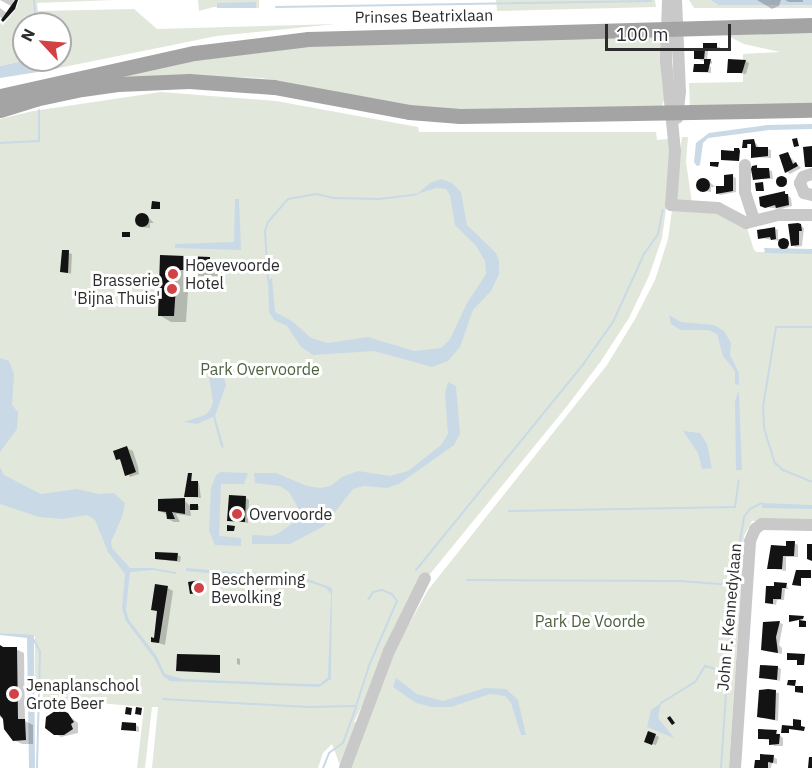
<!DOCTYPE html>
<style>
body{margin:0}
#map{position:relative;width:812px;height:768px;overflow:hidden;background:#fff;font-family:"IBM Plex Sans",sans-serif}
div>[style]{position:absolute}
.green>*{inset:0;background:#e1e8db}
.water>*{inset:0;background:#c9d9e6}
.shadow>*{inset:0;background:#0003}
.stream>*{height:2px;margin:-1px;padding:0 1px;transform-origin:1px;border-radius:1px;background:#c9d9e6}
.building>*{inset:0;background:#131313}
.round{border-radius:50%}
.minor>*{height:12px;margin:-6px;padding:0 6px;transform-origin:6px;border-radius:6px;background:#c9c9c9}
.major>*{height:15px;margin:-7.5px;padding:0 7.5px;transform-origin:7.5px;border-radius:7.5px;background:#a4a4a4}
.dots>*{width:16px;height:16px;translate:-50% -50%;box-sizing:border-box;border:3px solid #fff;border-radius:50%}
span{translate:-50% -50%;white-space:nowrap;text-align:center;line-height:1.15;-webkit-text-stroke:6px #fff;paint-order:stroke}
.street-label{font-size:16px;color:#2c2c2c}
.poi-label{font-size:16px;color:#2c2c2c}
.left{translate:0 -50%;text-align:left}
.right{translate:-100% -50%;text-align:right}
.park-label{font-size:16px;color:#4d623f}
.north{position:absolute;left:12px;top:12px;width:60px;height:60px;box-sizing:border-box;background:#fff;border:2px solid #ababab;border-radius:50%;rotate:296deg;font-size:16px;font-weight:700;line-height:24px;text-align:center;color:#2c2c2c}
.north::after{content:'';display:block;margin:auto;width:21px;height:27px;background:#d04243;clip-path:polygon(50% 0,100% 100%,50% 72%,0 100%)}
.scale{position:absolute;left:605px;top:24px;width:126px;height:27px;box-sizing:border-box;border:3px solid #2c2c2c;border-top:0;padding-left:8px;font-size:18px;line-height:21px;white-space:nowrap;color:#2c2c2c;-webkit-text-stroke:4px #fff;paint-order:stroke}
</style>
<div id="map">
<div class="green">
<i style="clip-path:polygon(19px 0,114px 0,37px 3px,38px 11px,134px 9px,157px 29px,336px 24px,217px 36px,44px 71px,43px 60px,60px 60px,60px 24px,24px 24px,24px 60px,28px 60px,0 66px,0 23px,3px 25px,16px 9px)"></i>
<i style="clip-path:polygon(198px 0,259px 0,259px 8px,214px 7px,199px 11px)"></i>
<i style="clip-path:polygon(496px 0,655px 0,656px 7px,497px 11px)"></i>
<i style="clip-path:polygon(689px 0,710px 0,718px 5px,812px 5px,812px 8px,694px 8px)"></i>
<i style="clip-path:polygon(812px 31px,812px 105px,690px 108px,689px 83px,743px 82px,743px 54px,780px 52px,744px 44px,724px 34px)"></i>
<i style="clip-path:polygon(654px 34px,665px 40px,665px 98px,662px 106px,429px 111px,262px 78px,202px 76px,0 102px,203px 57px,340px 43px)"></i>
<i style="clip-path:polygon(161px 92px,276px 101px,418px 127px,419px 132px,656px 132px,657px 140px,676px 138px,662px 238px,649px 276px,629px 318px,601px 361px,568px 405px,421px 585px,354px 722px,365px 723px,397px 646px,428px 590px,607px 365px,635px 319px,655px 280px,668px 239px,682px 137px,688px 137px,686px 162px,693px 210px,719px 210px,747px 228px,754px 250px,757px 252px,812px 252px,812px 522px,752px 521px,744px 536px,729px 768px,341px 768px,332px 744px,323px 753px,318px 768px,152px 768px,158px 707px,152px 707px,145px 768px,137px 768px,144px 707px,43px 698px,43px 694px,35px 693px,35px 636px,0 633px,0 119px,33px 111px)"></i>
</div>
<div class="water">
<i style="clip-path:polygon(710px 0,812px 0,812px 5px,718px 5px)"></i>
<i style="clip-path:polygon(256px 2px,256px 8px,217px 8px,217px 3px)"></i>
<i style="clip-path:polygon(28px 60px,43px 60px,44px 71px,0 78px,0 66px)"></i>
<i style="clip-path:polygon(812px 124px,812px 129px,769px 130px,708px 138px,703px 143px,700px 165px,697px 166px,694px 162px,696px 143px,709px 133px,767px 125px)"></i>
<i style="clip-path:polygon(441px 179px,452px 183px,461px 192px,467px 225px,496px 253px,499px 261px,499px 274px,491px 291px,473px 310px,460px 347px,448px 361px,432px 367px,374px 351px,313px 355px,301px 347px,287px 326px,274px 320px,269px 312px,268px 280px,272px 278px,275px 312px,292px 321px,311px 338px,328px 343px,368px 337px,414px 351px,441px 348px,450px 339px,467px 303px,486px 274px,485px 261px,476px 246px,455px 225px,450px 195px,446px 189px,436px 188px,417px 194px,430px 183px)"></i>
<i style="clip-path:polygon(235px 199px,239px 199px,241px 250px,175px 248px,175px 244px,234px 242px)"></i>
<i style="clip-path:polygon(764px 248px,812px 249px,812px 254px,765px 253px)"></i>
<i style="clip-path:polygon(669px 315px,681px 322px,714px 325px,724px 331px,731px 343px,730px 355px,739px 373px,739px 385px,735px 384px,735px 371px,723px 356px,717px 334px,708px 330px,681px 330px,671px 324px)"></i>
<i style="clip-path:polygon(0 358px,9px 361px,14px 374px,12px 405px,18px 412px,17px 429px,0 452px)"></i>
<i style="clip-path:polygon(215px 370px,223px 374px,226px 385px,215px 416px,224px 448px,221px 447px,213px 417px,197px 424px,184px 422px,205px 415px,210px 410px,213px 402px,209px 377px)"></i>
<i style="clip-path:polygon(448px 382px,456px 386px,460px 434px,454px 445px,399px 484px,387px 488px,364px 486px,353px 489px,324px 526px,290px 544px,252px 544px,252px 535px,271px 536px,279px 533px,293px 523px,300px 511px,289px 492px,280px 486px,255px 483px,254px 473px,276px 473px,307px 486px,320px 488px,330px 486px,342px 477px,358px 471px,390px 476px,408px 471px,441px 445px,448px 434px,445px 393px)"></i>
<i style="clip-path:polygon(738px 392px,739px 393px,742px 470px,736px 470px,735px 401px)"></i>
<i style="clip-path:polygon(683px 431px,700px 433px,707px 444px,712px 468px,702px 469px,698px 453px)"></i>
<i style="clip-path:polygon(0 467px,4px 475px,41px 494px,77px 489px,99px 494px,114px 493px,125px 503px,122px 517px,111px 542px,112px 548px,130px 568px,152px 568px,176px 572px,176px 574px,153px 570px,130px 572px,126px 610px,129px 620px,156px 655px,165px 674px,183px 679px,305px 684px,320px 684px,328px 677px,331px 594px,326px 588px,309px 582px,186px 571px,186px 568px,308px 579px,332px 588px,331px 679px,319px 687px,170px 681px,163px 676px,154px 658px,126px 621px,122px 608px,125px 574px,108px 552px,95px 520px,87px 515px,63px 519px,39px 517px,0 504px)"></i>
<i style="clip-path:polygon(221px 472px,248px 473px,244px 484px,221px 484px,219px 536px,241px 538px,241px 546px,215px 545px,209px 531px,211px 488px,216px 475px)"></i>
<i style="clip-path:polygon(762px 503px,812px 505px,812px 509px,762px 508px)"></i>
<i style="clip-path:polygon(0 633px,34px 635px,35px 768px,29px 768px,27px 638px,0 635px)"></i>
<i style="clip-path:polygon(396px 678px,417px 694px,443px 701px,485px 688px,506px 689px,518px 700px,526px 735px,521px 735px,511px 703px,505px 696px,490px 694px,451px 707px,432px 707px,416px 703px,393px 687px)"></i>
<i style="clip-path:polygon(661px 703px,658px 718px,674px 738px,647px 727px,651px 710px)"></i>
</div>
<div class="shadow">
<i style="clip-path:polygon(0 0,14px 0,11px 6px,16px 8px,5px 21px,0 17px,0 8px,7px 13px,11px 6px)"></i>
<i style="clip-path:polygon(757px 0,781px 0,779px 6px,772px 9px)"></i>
<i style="clip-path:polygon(785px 0,803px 0,803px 2px,789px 2px)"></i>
<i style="clip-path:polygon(704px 45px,720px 47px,720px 50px,708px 51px,707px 60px,712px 61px,712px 64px,695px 58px,704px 51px)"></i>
<i style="clip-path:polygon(745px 61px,749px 63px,746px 74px,729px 72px)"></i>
<i style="clip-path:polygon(706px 64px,711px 67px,711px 73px,695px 72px)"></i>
<i style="clip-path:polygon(744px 141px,754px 141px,759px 147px,771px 150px,771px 158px,752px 157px,753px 144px,748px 144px,748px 148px,745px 148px)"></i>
<i style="clip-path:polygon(787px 154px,801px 168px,790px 174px,787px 172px)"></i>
<i style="clip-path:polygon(756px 167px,772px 171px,773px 179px,754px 179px)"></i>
<i style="clip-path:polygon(732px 176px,736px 178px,736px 192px,720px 195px,717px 193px,717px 187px,711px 187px,711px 192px,698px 190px,698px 180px,708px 180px,715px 187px,725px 187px)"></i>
<i style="clip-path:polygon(779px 178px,787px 178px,787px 185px,776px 183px)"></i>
<i style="clip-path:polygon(785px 193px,791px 198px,792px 206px,781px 209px,765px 207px)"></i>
<i style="clip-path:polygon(137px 215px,146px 215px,154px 223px,150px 223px,150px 228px,140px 227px,136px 225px)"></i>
<i style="clip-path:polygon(801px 226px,804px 228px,802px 246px,796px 247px,792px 245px)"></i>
<i style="clip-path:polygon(774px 228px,778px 230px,778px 239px,788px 239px,788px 249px,780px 249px,780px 241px,760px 238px)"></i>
<i style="clip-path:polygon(63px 251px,72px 254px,71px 274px,62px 271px)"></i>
<i style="clip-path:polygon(162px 257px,210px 259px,222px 266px,222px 276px,189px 276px,186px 322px,171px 322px,159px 315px)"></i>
<i style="clip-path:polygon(127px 448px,133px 451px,138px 467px,139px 474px,130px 477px,115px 452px)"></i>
<i style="clip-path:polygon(191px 475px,192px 482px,199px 483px,201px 498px,186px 496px)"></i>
<i style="clip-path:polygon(246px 498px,249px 500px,248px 523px,229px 520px)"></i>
<i style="clip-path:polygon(184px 500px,190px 506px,199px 506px,199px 510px,190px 509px,191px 516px,176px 514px,180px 522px,174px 522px,168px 519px,168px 515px,160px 511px,160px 501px)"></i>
<i style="clip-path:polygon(794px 543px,798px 545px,798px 557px,786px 557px,786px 571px,769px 568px)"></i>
<i style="clip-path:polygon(178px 555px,181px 557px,180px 562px,156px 559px)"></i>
<i style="clip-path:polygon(200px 582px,203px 584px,205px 594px,195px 595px,191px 593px)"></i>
<i style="clip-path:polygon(786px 585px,789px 589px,785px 589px,784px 600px,777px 600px,776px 605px,767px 603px,768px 587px)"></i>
<i style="clip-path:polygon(168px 588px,173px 591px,165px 645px,152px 641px,156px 639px,159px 612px,153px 609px)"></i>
<i style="clip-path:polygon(780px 623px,783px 624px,779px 645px,782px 648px,782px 654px,766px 651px,764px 624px)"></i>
<i style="clip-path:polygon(0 648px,16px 649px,24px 653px,25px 721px,33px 725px,33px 744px,22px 744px,14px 740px,5px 718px,0 717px)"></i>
<i style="clip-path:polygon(237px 658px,240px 659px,240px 665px,237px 664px)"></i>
<i style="clip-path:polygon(778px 667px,781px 669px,780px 681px,761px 677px)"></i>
<i style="clip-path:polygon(760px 691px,779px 693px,778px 721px,759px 717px)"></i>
<i style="clip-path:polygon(68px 715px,78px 723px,78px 733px,61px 737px,54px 733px)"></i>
<i style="clip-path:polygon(136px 725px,139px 727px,139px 732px,122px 729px)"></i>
<i style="clip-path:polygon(776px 732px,783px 738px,783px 746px,774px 746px,771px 741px,759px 738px)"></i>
<i style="clip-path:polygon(655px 735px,659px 737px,656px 745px,649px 743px)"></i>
<i style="clip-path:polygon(773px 757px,777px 759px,777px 764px,772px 763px,771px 768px,756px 768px,761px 762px)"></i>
</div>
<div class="stream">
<i style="left:34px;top:0;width:24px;rotate:85deg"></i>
<i style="left:276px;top:7px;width:375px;rotate:-0.9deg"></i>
<i style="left:0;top:143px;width:39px;rotate:-3deg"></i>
<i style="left:39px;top:141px;width:31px;rotate:-90deg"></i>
<i style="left:268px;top:280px;width:49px;rotate:-93.5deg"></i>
<i style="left:265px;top:231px;width:9px;rotate:-72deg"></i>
<i style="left:268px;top:222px;width:30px;rotate:-49deg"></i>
<i style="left:288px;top:199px;width:29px;rotate:-10deg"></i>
<i style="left:317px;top:194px;width:16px;rotate:14deg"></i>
<i style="left:333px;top:198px;width:46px;rotate:1.2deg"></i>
<i style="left:379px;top:199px;width:38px;rotate:-7deg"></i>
<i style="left:812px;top:327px;width:36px;rotate:180deg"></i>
<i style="left:776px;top:327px;width:81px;rotate:99.2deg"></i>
<i style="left:763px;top:407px;width:21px;rotate:87deg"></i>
<i style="left:764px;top:428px;width:37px;rotate:73deg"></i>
<i style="left:775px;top:463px;width:11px;rotate:41deg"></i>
<i style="left:783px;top:470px;width:31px;rotate:22deg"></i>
<i style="left:509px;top:511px;width:226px;rotate:-1deg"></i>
<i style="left:735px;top:507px;width:27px;rotate:-82deg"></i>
<i style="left:416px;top:570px;width:267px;rotate:-50.9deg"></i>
<i style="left:584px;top:363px;width:50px;rotate:-54.7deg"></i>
<i style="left:613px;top:322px;width:75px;rotate:-65.5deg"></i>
<i style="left:644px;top:254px;width:24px;rotate:-55deg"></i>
<i style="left:658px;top:234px;width:25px;rotate:-79deg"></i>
<i style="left:467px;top:580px;width:212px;rotate:0.3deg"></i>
<i style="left:679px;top:581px;width:54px;rotate:4.2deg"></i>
<i style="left:34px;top:640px;width:13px;rotate:63deg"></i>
<i style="left:40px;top:652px;width:116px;rotate:91.5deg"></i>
<i style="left:163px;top:699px;width:145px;rotate:3.2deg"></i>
<i style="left:308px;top:707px;width:48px;rotate:-1.2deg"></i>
<i style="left:356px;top:706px;width:40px;rotate:-72deg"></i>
<i style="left:368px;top:668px;width:73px;rotate:-66.6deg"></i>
<i style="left:397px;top:601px;width:9px;rotate:-126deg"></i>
<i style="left:392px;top:594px;width:11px;rotate:-158deg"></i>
<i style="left:382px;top:590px;width:9px;rotate:167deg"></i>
<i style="left:373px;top:592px;width:9px;rotate:122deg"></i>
<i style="left:661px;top:703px;width:40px;rotate:-32deg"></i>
<i style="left:695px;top:682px;width:19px;rotate:-58deg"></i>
<i style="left:705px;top:666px;width:22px;rotate:16deg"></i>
<i style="left:323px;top:768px;width:16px;rotate:-68deg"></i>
<i style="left:329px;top:753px;width:17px;rotate:-36deg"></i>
<i style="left:343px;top:743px;width:38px;rotate:-70deg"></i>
<i style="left:721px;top:768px;width:183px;rotate:-86.2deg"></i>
<i style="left:733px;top:585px;width:69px;rotate:-80.8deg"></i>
<i style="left:744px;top:517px;width:10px;rotate:-53deg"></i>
<i style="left:750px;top:509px;width:13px;rotate:-27deg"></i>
</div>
<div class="building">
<i style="clip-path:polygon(15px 0,18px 0,15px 9px,3px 22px,1px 20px)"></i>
<i style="clip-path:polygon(703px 43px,717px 43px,717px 49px,705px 50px,704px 59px,694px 59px,694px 50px,703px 50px)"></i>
<i style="clip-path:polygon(704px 59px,711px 59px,708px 72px,693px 72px,694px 64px,704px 64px)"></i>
<i style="clip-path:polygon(728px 59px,746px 60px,742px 73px,727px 73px)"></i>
<i style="clip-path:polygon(797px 138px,799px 146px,794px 147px,792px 139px)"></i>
<i style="clip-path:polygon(754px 139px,756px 147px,768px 147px,768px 156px,751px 158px,751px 144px,747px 144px,747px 148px,742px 148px,743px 140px)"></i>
<i style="clip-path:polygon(812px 146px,812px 167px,805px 167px,803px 147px)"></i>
<i style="clip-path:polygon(734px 148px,739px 148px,740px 151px,739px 161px,721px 160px,721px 150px,734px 151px)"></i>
<i style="clip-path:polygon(788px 152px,793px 164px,796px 162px,798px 166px,785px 173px,779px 155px)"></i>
<i style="clip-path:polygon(710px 162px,719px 162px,718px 167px,710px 166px)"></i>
<i style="clip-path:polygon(757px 165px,757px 168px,769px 168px,770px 178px,753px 180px,751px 169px,752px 166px)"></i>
<i style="clip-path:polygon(733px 174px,733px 191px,716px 194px,716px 186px,724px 186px,724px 175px)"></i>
<i class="round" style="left:775.5px;top:175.5px;width:11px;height:11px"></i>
<i class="round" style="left:696px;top:178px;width:14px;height:14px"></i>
<i style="clip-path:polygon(763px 182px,764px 191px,756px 191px,755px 183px)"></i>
<i style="clip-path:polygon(785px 191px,785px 194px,788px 194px,789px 205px,776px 208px,775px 205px,765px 208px,760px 206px,759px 197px)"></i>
<i style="clip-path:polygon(152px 201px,160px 202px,160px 209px,151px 209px)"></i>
<i class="round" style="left:135px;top:213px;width:14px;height:14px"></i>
<i style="clip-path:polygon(798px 223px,801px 224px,802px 231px,799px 231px,799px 245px,791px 246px,788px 224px)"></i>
<i style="clip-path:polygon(775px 227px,776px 239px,771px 240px,770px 237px,758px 239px,757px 230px)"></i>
<i style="clip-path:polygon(122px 232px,130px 232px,130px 237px,122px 237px)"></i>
<i class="round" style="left:777.5px;top:237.5px;width:11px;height:11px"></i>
<i style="clip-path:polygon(62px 250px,69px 250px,68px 273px,60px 272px)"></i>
<i style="clip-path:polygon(160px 255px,210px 257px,210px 270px,177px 270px,174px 316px,158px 316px)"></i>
<i style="clip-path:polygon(127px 446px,136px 472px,125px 476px,120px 459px,116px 460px,113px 451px)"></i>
<i style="clip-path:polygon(188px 473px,192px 473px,191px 481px,198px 481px,198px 497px,184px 497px)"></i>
<i style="clip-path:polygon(229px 495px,246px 496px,245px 522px,227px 521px)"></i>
<i style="clip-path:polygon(185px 498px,185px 514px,172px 512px,175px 519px,167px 519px,166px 512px,158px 511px,158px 499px)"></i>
<i style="clip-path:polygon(190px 504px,198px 504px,198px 510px,190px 510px)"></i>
<i style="clip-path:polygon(227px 525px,235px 526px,234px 531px,227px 531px)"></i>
<i style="clip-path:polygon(786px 541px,795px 541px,794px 556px,783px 556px,782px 569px,767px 569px,771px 545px,786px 546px)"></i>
<i style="clip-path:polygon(807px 544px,812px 544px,812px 561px,807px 559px)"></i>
<i style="clip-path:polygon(155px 552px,178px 553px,177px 561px,155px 559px)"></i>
<i style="clip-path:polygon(796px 570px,811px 570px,811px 578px,801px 578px,801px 586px,792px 585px)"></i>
<i style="clip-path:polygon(200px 580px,202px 592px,190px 594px,188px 582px)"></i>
<i style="clip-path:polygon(774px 582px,787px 583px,786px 588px,782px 588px,781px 599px,773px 599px,773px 604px,765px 603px,766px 586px,774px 586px)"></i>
<i style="clip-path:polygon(155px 584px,168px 586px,159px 643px,151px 642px,151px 637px,154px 638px,157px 611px,151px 610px)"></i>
<i style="clip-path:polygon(789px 615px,804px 616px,803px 619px,789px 622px)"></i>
<i style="clip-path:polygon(799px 620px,806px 621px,806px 627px,799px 627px)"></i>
<i style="clip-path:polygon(780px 621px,776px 637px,778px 653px,761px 650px,763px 622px)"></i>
<i style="clip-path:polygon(0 645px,3px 647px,17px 647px,18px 719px,25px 719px,26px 740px,13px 741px,4px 729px,3px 719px,0 715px)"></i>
<i style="clip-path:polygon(787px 653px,805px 654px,804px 665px,797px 665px,797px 660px,787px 660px)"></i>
<i style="clip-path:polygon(177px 654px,220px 655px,220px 673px,176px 671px)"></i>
<i style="clip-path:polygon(760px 665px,778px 666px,777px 680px,759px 678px)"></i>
<i style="clip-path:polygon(788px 680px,796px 680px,795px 686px,787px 685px)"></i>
<i style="clip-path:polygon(795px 686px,803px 686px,803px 693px,795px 692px)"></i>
<i style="clip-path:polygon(768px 689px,776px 690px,775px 720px,757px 717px,759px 690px)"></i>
<i style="clip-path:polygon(126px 707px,132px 708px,131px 715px,125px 714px)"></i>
<i style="clip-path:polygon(136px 707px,142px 708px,141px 715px,135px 714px)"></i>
<i style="clip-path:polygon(58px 709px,68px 713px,74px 722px,71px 724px,73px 729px,64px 735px,54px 735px,45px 728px,46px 717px)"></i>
<i style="clip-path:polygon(670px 716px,675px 723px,672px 725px,667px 718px)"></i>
<i style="clip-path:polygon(793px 719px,801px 720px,801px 726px,805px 727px,804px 731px,789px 729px,789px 733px,781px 733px,782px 725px,793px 726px)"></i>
<i style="clip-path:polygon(122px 722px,136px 723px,136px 731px,121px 730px)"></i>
<i style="clip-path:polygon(758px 729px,777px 730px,776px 734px,780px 734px,779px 744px,769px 745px,769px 739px,758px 739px)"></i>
<i style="clip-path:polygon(648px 731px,656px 734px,652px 745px,644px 742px)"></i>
<i style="clip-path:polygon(760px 754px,774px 755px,773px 763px,768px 762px,768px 768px,754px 768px,755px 760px,760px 760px)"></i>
<i style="clip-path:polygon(809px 757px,812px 757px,812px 768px,808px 768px)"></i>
</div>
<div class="minor">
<i style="left:668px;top:0;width:61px;rotate:91.9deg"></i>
<i style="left:666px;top:61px;width:90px;rotate:84.3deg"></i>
<i style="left:675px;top:151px;width:54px;rotate:94.2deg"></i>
<i style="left:671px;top:205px;width:47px;rotate:3.7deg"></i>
<i style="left:718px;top:208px;width:32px;rotate:28deg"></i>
<i style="left:746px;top:223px;width:33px;rotate:-14deg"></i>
<i style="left:778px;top:215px;width:34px"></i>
<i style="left:676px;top:0;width:91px;rotate:87.5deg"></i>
<i style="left:680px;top:91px;width:27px;rotate:96deg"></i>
<i style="left:745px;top:165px;width:27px;rotate:90deg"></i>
<i style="left:745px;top:192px;width:29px;rotate:72deg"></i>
<i style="left:812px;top:174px;width:9px;rotate:162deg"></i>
<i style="left:803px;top:177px;width:7px;rotate:117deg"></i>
<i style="left:800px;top:183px;width:11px;rotate:68deg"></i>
<i style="left:804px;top:193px;width:8px;rotate:14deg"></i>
<i style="left:345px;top:768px;width:125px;rotate:-69.4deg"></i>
<i style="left:389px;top:651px;width:81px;rotate:-63.7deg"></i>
<i style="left:735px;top:768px;width:227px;rotate:-86.2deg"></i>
<i style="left:750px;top:541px;width:13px;rotate:-67deg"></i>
<i style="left:755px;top:529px;width:9px;rotate:-36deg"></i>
<i style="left:762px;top:524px;width:50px;rotate:1.1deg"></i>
</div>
<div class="major">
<i style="left:0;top:96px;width:199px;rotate:-12.5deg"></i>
<i style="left:194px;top:53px;width:115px;rotate:-7deg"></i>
<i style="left:308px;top:39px;width:504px;rotate:-1.59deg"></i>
<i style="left:0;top:110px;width:37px;rotate:-17deg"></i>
<i style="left:35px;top:99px;width:48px;rotate:-12deg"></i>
<i style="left:82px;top:89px;width:36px;rotate:-8deg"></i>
<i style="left:118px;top:84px;width:71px;rotate:-2.4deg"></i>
<i style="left:189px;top:81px;width:85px;rotate:4deg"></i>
<i style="left:274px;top:87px;width:137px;rotate:10.5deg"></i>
<i style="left:409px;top:112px;width:51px;rotate:4.5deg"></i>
<i style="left:460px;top:116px;width:352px;rotate:-1deg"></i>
</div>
<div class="dots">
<i style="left:173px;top:274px;background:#d04243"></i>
<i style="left:172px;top:289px;background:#d04243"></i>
<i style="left:237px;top:514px;background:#d04243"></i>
<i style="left:199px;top:588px;background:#d04243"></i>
<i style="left:14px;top:694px;background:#d04243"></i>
</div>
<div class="street-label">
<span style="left:424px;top:16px;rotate:-1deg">Prinses Beatrixlaan</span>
<span style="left:729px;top:617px;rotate:-85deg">John F. Kennedylaan</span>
</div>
<div class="poi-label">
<span class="left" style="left:185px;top:274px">Hoevevoorde<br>Hotel</span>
<span class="right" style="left:160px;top:289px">Brasserie<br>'Bijna Thuis'</span>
<span class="left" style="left:249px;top:514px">Overvoorde</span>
<span class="left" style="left:211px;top:588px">Bescherming<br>Bevolking</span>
<span class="left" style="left:26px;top:694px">Jenaplanschool<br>Grote Beer</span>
</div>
<div class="park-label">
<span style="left:260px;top:369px">Park Overvoorde</span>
<span style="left:590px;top:621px">Park De Voorde</span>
</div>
<div class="north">N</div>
<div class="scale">100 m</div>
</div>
